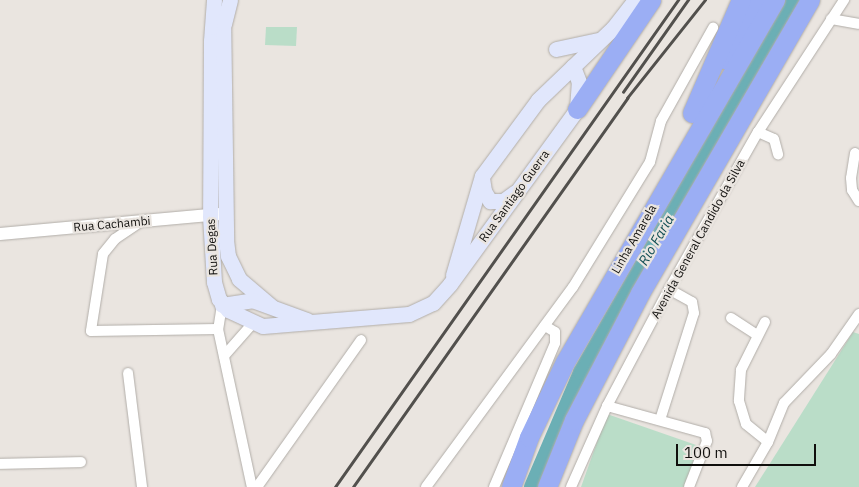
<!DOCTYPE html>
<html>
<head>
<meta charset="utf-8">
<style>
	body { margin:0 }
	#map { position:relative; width:859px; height:487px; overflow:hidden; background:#eae5e0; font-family:"IBM Plex Sans",sans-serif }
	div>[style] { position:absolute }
	.green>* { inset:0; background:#baddc8 }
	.river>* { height:16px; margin:-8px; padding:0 8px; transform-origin:8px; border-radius:8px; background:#6bafb5 }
	.roads { filter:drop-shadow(0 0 1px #b1ada8) drop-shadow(0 0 1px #b1ada8) }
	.minor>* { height:10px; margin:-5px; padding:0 5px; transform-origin:5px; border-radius:5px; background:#fff }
	.tertiary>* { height:12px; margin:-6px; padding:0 6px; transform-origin:6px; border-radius:6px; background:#fff }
	.secondary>* { height:15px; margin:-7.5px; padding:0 7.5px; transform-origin:7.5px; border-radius:7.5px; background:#e1e7fc }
	.motorway>* { height:19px; margin:-9.5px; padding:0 9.5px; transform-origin:9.5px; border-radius:9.5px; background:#9baef4 }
	.rail>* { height:2.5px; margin:-1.25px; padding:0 1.25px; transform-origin:1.25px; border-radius:1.25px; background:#52504d }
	span { translate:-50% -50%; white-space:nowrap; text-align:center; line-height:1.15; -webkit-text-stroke:4.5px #eae5e0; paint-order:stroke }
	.street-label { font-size:12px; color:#100f0d }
	.water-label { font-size:14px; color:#104e53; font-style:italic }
	.scale { position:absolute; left:676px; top:444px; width:140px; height:22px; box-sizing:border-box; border:2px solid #100f0d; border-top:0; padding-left:6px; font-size:15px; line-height:18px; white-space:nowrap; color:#100f0d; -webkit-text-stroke:4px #eae5e0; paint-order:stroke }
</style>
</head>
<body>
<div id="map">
	<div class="green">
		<i style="clip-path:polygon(266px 27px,297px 27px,296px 46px,265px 45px)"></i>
		<i style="clip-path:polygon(853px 332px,859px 334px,859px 487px,755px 487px)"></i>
		<i style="clip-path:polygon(607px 414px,699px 446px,685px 487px,581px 487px)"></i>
	</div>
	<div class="river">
		<i style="left:532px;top:487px;width:125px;rotate:-66.9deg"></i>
		<i style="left:581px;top:372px;width:429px;rotate:-60.2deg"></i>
	</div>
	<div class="roads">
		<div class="minor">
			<i style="left:831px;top:19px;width:28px;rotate:10deg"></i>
			<i style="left:758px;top:132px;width:17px;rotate:24deg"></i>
			<i style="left:774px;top:139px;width:16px;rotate:75deg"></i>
			<i style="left:855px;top:153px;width:25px;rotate:99deg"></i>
			<i style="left:851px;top:178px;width:12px;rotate:85deg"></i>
			<i style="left:852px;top:190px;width:13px;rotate:58deg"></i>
			<i style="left:140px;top:222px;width:30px;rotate:146deg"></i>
			<i style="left:115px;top:239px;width:19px;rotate:129deg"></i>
			<i style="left:103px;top:254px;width:78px;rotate:98.9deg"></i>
			<i style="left:91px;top:331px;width:127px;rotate:-0.9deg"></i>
			<i style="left:222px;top:305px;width:24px;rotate:99deg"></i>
			<i style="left:218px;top:329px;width:162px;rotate:77.9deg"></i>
			<i style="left:731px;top:318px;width:31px;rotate:33deg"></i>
			<i style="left:765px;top:322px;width:54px;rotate:116.6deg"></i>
			<i style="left:741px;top:370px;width:31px;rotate:94deg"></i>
			<i style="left:739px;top:401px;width:24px;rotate:73deg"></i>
			<i style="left:746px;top:424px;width:28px;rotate:39deg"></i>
			<i style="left:224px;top:356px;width:44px;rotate:-48.7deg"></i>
			<i style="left:128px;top:373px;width:115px;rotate:83deg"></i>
			<i style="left:607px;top:406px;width:102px;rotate:15.4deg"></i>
			<i style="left:705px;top:433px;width:8px;rotate:76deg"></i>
			<i style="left:707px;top:441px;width:49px;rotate:111.4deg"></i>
			<i style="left:660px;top:420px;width:112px;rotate:-72.4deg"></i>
			<i style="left:694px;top:313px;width:11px;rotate:-100deg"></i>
			<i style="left:692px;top:302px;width:26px;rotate:-151deg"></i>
			<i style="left:0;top:464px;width:81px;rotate:-1.4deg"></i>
			<i style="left:257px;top:487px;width:180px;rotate:-54.7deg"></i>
			<i style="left:426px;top:487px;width:248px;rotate:-53.7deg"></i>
			<i style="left:573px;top:287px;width:147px;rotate:-58.4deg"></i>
			<i style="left:650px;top:162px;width:42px;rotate:-75deg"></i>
			<i style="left:661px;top:121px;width:107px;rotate:-60.8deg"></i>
			<i style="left:494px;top:487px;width:156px;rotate:-67deg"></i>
			<i style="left:555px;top:343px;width:11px;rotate:-90deg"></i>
			<i style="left:555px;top:332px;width:12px;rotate:-149deg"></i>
			<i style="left:571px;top:487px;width:89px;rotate:-66deg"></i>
			<i style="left:607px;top:406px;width:132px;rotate:-62.1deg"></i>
			<i style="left:669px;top:289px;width:180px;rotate:-60.5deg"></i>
			<i style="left:758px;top:132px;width:158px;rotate:-56.9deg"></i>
			<i style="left:742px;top:487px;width:52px;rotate:-60deg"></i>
			<i style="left:768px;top:442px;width:42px;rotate:-67.7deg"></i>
			<i style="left:784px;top:403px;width:68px;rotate:-46.2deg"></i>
			<i style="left:831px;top:354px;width:49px;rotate:-55deg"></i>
		</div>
		<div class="tertiary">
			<i style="left:0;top:234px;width:221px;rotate:-5.2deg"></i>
		</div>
		<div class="secondary">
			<i style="left:214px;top:0;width:41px;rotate:94.2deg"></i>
			<i style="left:211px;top:41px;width:175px;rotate:90.3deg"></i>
			<i style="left:210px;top:216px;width:66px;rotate:86.5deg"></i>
			<i style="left:214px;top:282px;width:18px;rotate:74deg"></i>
			<i style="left:219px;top:299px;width:14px;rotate:51deg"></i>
			<i style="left:228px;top:310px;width:38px;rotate:25deg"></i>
			<i style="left:263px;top:326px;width:146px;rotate:-4.7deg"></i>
			<i style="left:409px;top:314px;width:26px;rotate:-25deg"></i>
			<i style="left:433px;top:303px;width:25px;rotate:-48deg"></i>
			<i style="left:450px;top:284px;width:216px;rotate:-54deg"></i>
			<i style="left:577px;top:109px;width:27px;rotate:-86deg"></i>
			<i style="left:579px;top:82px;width:17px;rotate:-111deg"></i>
			<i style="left:223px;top:13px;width:227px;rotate:89.2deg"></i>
			<i style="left:226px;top:240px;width:16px;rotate:83deg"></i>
			<i style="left:228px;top:256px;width:25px;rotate:64deg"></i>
			<i style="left:239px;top:279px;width:42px;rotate:40.2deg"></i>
			<i style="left:224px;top:24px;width:25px;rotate:-76deg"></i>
			<i style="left:556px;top:49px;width:43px;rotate:-12.1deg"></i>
			<i style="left:482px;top:178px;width:13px;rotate:81deg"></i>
			<i style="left:484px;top:191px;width:12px;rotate:59deg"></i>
			<i style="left:490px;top:201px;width:13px"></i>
			<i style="left:503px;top:201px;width:14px;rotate:-36deg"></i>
			<i style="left:453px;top:275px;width:103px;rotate:-73.7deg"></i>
			<i style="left:482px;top:176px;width:94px;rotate:-53.6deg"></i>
			<i style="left:538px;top:100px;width:104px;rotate:-43.8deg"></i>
			<i style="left:613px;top:28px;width:36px;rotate:-52deg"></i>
			<i style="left:222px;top:305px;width:30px;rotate:-9deg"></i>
			<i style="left:252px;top:300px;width:59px;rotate:20deg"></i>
		</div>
		<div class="motorway">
			<i style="left:724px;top:59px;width:68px;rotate:-60deg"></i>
			<i style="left:577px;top:109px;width:132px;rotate:-55.8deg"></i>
			<i style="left:692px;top:113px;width:123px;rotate:-66.6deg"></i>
			<i style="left:511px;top:487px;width:53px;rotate:-70.2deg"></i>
			<i style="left:529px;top:437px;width:83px;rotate:-64.4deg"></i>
			<i style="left:565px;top:362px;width:419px;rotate:-59.9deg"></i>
			<i style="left:547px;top:487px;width:72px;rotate:-68.1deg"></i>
			<i style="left:574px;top:420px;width:143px;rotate:-62.5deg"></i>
			<i style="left:640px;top:293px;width:339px;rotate:-59.9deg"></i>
		</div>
	</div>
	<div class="rail">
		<i style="left:623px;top:92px;width:113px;rotate:-54.8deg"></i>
		<i style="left:335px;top:487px;width:596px;rotate:-54.84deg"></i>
		<i style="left:353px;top:487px;width:476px;rotate:-54.8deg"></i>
		<i style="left:627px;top:98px;width:125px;rotate:-51.5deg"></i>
	</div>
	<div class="street-label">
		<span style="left:514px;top:196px;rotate:-54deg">Rua Santiago Guerra</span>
		<span style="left:112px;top:224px;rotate:-5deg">Rua Cachambi</span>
		<span style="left:634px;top:239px;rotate:-60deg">Linha Amarela</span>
		<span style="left:698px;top:239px;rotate:-61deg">Avenida General Candido da Silva</span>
		<span style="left:212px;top:247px;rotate:-93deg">Rua Degas</span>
	</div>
	<div class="water-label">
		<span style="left:656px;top:240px;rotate:-60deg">Rio Faria</span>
	</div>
	<div class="scale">100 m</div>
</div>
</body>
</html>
